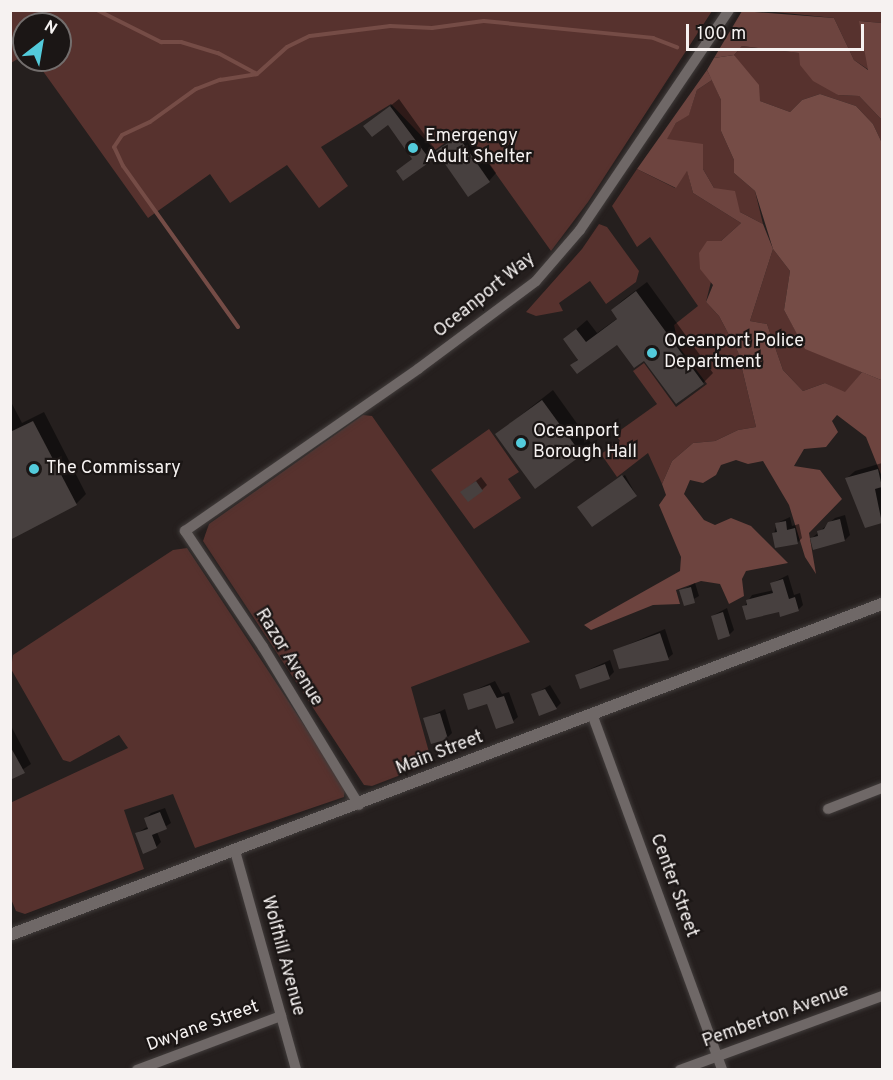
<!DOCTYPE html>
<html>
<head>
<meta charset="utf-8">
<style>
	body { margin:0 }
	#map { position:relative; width:893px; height:1080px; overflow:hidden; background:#251f1e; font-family:Overpass,sans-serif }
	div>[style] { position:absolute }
	.green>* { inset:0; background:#57322e }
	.forest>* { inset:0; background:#6d443f }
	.water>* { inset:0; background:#754c46 }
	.shadow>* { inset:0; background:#0007 }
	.stream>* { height:4px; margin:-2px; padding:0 2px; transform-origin:2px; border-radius:2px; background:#754c46 }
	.building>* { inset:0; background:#47403f }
	.roads { filter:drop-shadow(0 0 2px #413c3b) drop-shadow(0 0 2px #413c3b) }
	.minor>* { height:10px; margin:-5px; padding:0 5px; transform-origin:5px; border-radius:5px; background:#6f6867 }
	.tertiary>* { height:12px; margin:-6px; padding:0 6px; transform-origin:6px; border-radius:6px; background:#6f6867 }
	.dots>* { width:16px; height:16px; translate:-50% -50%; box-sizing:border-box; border:3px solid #1b1615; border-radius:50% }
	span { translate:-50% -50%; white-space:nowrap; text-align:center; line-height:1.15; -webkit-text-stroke:4.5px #1b1615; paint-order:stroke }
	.poi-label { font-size:18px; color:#f6f2f1 }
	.left { translate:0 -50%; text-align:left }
	.street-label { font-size:18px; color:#f6f2f1 }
	.frame { position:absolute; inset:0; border:12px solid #f6f2f1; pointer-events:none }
	.north { position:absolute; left:12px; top:12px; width:60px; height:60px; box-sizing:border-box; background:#1b1615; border:2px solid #736e6d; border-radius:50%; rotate:31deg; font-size:16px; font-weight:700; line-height:24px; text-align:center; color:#f6f2f1 }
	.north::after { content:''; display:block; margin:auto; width:21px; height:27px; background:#53cbdb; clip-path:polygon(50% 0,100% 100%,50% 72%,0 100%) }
	.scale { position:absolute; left:686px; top:24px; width:178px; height:27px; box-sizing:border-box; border:3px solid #f6f2f1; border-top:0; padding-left:8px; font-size:18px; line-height:21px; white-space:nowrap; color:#f6f2f1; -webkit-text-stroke:4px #1b1615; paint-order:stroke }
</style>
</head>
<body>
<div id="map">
	<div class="green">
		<i style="clip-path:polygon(11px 10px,712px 10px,712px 11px,588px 202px,551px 251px,464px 129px,435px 150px,391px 104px,321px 147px,348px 186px,319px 208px,287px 165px,230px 203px,210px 174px,148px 218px,35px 60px,60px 60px,60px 24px,24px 24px,24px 55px,11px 63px)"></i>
		<i style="clip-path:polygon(765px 11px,882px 11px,882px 23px,860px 21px,869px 70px,854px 60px,834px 18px)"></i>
		<i style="clip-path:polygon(742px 46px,800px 53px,838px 95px,859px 96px,882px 120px,882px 143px,873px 124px,856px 106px,820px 94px,802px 100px,790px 112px,760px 101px,734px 55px)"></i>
		<i style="clip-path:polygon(712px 80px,721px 100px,721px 131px,734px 160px,734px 173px,755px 191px,763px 224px,740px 212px,714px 188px,703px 169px,666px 139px,676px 123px,689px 114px,697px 90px)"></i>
		<i style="clip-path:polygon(637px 169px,675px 188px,687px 170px,693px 193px,741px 223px,721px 241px,706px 302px,719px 316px,738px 352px,756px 427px,738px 430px,715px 441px,693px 443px,672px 461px,662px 484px,648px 453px,617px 477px,601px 454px,620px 441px,615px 434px,657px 404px,633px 371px,644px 363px,676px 407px,707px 384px,679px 347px,674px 325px,698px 306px,650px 237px,637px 247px,612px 206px)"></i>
		<i style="clip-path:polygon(599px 224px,607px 227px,639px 271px,636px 282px,606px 304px,590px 281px,559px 303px,563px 311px,536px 316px,526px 312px,582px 249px)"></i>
		<i style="clip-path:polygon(773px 249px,790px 271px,784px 310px,805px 348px,862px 372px,845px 393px,825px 383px,803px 391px,783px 370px,767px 324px,750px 321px)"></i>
		<i style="clip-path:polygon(363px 415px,372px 416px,530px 642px,411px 687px,432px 763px,372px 786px,364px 785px,203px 541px,209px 524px)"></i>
		<i style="clip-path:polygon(489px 429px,519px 472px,508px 479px,521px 498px,474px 529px,431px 470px)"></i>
		<i style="clip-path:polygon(187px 548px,345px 787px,344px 797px,195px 848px,173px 794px,124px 810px,144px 869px,25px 914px,16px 911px,11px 899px,10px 803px,128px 748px,119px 735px,70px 762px,63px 760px,11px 669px,13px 655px,173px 550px)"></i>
	</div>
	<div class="forest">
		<i style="clip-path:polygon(742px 11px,834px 18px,854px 60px,868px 70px,859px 21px,882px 23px,882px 120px,859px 96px,838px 95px,813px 81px,800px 65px,799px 53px,742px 46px,734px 55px,714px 58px)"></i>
		<i style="clip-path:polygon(707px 70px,712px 80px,697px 90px,689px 115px,676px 123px,667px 139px,703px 144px,703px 169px,714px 188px,735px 191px,740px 212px,763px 224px,773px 249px,750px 321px,767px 324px,783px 370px,803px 391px,825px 383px,845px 392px,862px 372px,881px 380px,882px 477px,866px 437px,837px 415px,832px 421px,838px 432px,826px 447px,804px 449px,794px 466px,820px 470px,842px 499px,809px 533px,816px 574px,805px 557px,789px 505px,763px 461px,748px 464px,736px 460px,721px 465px,716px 475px,703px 483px,690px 480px,684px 494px,704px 520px,715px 525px,731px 518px,751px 526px,788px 563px,746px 571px,742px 579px,744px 596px,729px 604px,720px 584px,701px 581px,676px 590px,680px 604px,653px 605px,591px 630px,584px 625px,680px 571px,681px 557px,659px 505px,666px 495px,662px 484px,672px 461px,693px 443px,715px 441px,738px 430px,756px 427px,738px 352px,719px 316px,706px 302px,713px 285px,700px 269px,699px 253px,707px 241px,721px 241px,741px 223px,693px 193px,687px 171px,676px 188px,637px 169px)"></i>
	</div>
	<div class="water">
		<i style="clip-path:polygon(734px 55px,759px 85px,760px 101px,790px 112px,802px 100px,820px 94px,856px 106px,873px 124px,882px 143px,882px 384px,881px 380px,805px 349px,784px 310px,790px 271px,773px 249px,755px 191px,734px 173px,734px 160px,721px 131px,721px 100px,707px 70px,714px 58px)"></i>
	</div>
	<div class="shadow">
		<i style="clip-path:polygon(399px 99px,437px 152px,430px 160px,398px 171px,413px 158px,388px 123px,365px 126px)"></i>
		<i style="clip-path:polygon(466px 130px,496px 173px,489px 181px,438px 152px)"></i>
		<i style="clip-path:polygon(647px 282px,713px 373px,703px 383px,618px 343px,572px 365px,579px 358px,565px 339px,587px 320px,597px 333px,618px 318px,612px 310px,623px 300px)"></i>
		<i style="clip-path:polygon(553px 390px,591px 443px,535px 487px,497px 434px)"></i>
		<i style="clip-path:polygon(10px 400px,22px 423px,44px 412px,86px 494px,76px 504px,10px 538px)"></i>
		<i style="clip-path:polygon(882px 463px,882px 521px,866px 526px,847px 478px,855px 471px)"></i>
		<i style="clip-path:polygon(625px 475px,636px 495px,581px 505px)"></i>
		<i style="clip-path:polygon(481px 477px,487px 485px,482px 490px,462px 492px)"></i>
		<i style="clip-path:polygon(845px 515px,850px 535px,845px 540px,812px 538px,835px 518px)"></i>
		<i style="clip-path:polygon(790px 517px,792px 526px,799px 524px,802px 538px,797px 543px,774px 534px,777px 523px)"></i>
		<i style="clip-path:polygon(788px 575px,794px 595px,800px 593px,803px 605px,798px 610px,744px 607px,752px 595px,774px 590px,772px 583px)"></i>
		<i style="clip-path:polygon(695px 583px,699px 596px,685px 604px,681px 591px)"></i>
		<i style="clip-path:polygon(727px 608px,734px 630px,729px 635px,712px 616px)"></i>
		<i style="clip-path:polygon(665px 629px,673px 654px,668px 658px,615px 650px)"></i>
		<i style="clip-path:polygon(610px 660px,614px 672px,609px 677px,577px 675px)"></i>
		<i style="clip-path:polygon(495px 681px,502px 694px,509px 692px,518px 717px,513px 721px,488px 702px,464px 695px)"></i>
		<i style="clip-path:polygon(550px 685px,561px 703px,556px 708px,533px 695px)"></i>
		<i style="clip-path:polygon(445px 709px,452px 733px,447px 738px,425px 719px)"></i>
		<i style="clip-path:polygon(10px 724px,31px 764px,10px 778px)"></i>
		<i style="clip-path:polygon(165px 808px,171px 823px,157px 832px,161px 842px,156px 847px,137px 833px,149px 826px,146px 818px,151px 813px)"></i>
	</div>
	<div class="stream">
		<i style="left:97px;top:10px;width:72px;rotate:26.6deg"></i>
		<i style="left:161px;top:42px;width:20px"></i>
		<i style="left:181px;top:42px;width:39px;rotate:17deg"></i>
		<i style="left:218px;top:53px;width:44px;rotate:28.3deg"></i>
		<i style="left:257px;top:74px;width:40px;rotate:-42deg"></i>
		<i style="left:287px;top:47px;width:25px;rotate:-26deg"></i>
		<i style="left:310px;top:36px;width:81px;rotate:-7.1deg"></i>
		<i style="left:390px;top:26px;width:42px;rotate:2.7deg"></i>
		<i style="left:432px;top:28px;width:52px;rotate:-7.7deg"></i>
		<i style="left:484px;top:21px;width:170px;rotate:5.7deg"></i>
		<i style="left:653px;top:38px;width:26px;rotate:21deg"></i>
		<i style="left:238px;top:327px;width:198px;rotate:-125.5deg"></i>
		<i style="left:123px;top:166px;width:21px;rotate:-115deg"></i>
		<i style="left:114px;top:147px;width:14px;rotate:-56deg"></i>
		<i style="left:122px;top:135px;width:31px;rotate:-25deg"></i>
		<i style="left:150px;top:122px;width:57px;rotate:-35.7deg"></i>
		<i style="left:196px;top:89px;width:26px;rotate:-21deg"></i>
		<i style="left:220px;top:80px;width:37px;rotate:-9deg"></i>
	</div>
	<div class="building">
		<i style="clip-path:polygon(390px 106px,431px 161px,403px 181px,396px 171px,412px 159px,388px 125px,372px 137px,363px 126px)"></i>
		<i style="clip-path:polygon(458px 136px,490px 182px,468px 197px,436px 151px)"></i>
		<i style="clip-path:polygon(636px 291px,704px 384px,676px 404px,644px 361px,634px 368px,617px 345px,577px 374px,570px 365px,578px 360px,563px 339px,576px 329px,586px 342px,617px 319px,611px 310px)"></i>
		<i style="clip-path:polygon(542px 400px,582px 455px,535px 489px,495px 434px)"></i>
		<i style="clip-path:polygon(33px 421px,77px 505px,10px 540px,10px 432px)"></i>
		<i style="clip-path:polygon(878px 469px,882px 487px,875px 489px,882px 523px,865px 528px,845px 478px)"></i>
		<i style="clip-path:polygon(622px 475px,637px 496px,592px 527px,577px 507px)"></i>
		<i style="clip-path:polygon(476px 481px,483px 491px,468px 502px,460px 492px)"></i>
		<i style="clip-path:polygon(840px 519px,845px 541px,813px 550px,810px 538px,818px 536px,817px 531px,824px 529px,828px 522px)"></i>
		<i style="clip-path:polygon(786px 521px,787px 530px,795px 528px,798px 544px,775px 548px,772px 533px,777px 532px,775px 523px)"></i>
		<i style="clip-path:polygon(783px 579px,789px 599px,795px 597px,799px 611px,780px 617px,779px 612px,746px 620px,742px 606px,747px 605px,746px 600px,773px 593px,770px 583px)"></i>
		<i style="clip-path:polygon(691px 587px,695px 603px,684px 606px,679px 590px)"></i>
		<i style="clip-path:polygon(723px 612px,730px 636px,718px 640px,711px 616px)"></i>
		<i style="clip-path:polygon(660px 633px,669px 660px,619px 669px,613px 650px)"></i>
		<i style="clip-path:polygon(605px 664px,610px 679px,580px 689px,575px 675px)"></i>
		<i style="clip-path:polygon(490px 685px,497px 698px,504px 696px,514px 723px,496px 729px,487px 704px,468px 710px,463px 694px)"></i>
		<i style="clip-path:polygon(545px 689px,557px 709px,539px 716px,531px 694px)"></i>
		<i style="clip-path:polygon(440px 713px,448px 739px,431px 744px,423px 718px)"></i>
		<i style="clip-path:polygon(10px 746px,25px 773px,10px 780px)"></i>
		<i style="clip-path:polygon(160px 812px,167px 829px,152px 835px,157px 848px,143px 854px,135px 833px,148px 829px,144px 818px)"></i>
	</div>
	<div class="roads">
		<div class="minor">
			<i style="left:592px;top:714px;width:379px;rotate:69.9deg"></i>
			<i style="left:359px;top:805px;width:185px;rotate:-121.3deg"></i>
			<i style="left:263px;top:647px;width:140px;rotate:-123.9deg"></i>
			<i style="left:185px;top:531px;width:284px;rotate:-34.8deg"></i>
			<i style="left:418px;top:369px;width:147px;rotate:-36.7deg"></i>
			<i style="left:536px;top:281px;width:67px;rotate:-49.2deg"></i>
			<i style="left:580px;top:230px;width:266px;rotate:-55.9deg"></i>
			<i style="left:828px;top:809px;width:58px;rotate:-21.3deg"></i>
			<i style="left:235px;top:851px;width:227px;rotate:74.4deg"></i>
			<i style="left:137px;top:1070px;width:154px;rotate:-20.6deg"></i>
			<i style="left:680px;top:1070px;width:215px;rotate:-20.1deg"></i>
		</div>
		<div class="tertiary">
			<i style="left:10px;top:935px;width:933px;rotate:-20.79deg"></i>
		</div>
	</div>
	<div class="dots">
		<i style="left:413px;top:148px;background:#53cbdb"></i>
		<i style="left:652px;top:353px;background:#53cbdb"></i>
		<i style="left:521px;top:443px;background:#53cbdb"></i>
		<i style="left:34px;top:469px;background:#53cbdb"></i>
	</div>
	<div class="poi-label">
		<span class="left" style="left:425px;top:148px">Emergengy<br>Adult Shelter</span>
		<span class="left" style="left:664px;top:353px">Oceanport Police<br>Department</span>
		<span class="left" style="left:533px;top:443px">Oceanport<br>Borough Hall</span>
		<span class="left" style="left:46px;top:469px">The Commissary</span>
	</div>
	<div class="street-label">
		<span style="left:485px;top:296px;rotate:-39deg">Oceanport Way</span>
		<span style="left:288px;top:658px;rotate:58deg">Razor Avenue</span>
		<span style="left:440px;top:754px;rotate:-21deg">Main Street</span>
		<span style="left:673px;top:886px;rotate:70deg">Center Street</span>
		<span style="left:282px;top:956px;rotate:75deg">Wolfhill Avenue</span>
		<span style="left:776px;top:1017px;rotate:-20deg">Pemberton Avenue</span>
		<span style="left:203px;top:1027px;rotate:-20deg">Dwyane Street</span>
	</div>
	<div class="frame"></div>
	<div class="north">N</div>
	<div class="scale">100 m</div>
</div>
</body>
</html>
